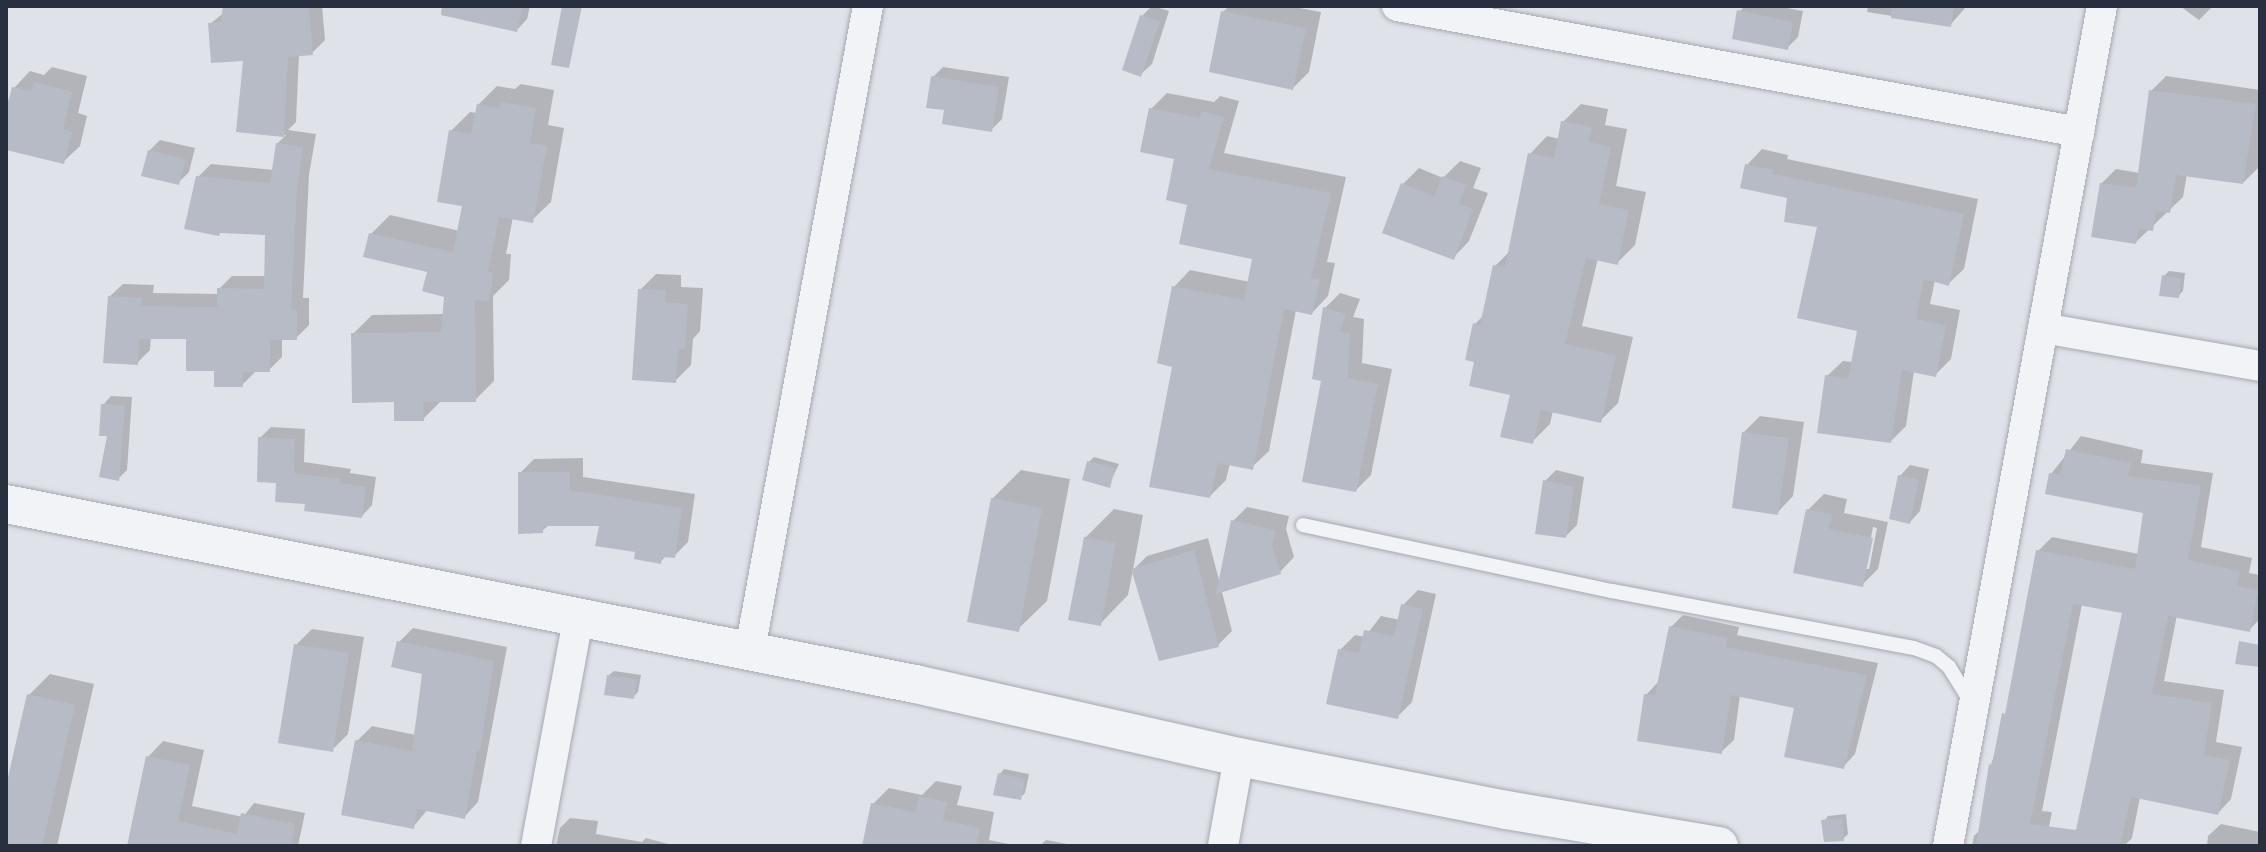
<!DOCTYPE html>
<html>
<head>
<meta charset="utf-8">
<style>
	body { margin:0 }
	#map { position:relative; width:2266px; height:852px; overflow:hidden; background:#dfe2e8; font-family:Helvetica,sans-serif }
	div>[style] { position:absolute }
	.shadow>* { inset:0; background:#0003 }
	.building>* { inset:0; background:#b6bbc5 }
	.roads { filter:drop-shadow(0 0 2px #a4a9b2) drop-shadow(0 0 2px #a4a9b2) }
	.service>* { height:14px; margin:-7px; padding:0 7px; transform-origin:7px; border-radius:7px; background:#f1f3f6 }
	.minor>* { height:30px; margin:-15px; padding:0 15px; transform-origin:15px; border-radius:15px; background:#f1f3f6 }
	.tertiary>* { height:38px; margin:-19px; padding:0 19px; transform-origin:19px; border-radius:19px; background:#f1f3f6 }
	span { translate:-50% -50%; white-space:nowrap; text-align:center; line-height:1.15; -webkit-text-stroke:8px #eef1f6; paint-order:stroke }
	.frame { position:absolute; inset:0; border:8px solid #282f3f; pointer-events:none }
</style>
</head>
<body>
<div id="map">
	<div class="shadow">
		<i style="clip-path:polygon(232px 6px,322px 6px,325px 40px,312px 53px,299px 54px,296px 122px,288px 130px,316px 134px,309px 175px,303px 298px,309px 298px,309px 325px,296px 338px,282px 338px,282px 357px,269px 370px,255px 372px,242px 385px,216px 369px,188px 337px,151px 337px,150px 350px,137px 363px,109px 297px,123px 284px,154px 285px,153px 293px,219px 294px,219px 289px,232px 276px,266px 276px,267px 234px,198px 177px,211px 164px,274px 170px,278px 143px,286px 135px,238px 131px,245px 59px,210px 24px)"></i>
		<i style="clip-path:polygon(483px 6px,530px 6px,527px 19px,517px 30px)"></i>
		<i style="clip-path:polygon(1152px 6px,1169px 11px,1152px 64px,1141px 74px,1142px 16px)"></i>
		<i style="clip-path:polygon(1229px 6px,1289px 6px,1321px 12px,1309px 72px,1293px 88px,1223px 12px)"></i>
		<i style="clip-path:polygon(1745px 6px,1776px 6px,1803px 11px,1798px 37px,1787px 48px,1739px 12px)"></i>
		<i style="clip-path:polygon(1868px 6px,1967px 6px,1950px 25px,1867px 12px)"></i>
		<i style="clip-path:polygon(2180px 6px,2213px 6px,2199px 20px)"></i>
		<i style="clip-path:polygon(52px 67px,87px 76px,78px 113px,87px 116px,80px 146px,63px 162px,6px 148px,6px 105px,14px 88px,30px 71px,44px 75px)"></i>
		<i style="clip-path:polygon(943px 67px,1009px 77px,1002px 119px,992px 129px,946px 109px,933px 77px)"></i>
		<i style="clip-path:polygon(2166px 76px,2260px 90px,2258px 168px,2244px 182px,2187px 174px,2183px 197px,2136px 242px,2101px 184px,2116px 169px,2140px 173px,2151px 91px)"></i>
		<i style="clip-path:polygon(521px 84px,554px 90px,548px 125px,564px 128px,551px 202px,532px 220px,513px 217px,506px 254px,511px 254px,509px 280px,493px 296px,494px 381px,475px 400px,442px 400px,423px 419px,396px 400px,353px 334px,372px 315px,445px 314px,446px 295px,430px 270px,371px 234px,390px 215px,460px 231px,465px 205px,451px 131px,470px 112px,477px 113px,478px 105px,497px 86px,515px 89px)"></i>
		<i style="clip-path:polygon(1167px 93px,1214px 102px,1220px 96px,1239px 101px,1224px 153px,1346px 177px,1327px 262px,1335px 263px,1328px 296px,1312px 313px,1296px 310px,1269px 451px,1252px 467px,1230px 463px,1226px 480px,1210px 496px,1175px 365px,1174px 287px,1190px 270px,1250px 282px,1255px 257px,1189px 203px,1176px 157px,1151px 109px)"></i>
		<i style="clip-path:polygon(1581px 104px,1608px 109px,1605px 125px,1627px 129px,1616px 186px,1646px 192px,1635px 245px,1618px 262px,1598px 258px,1582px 326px,1633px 337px,1618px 403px,1600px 421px,1553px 411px,1550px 424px,1532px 442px,1512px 394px,1477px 361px,1475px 324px,1484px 315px,1495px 266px,1511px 250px,1530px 154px,1547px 136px,1560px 139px,1563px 122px)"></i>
		<i style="clip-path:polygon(160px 140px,195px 148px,189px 172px,179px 182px,149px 151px)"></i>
		<i style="clip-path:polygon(1762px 149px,1788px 155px,1787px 159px,1978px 199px,1964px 269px,1948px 284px,1935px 280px,1930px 304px,1960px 310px,1951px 359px,1936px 374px,1914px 371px,1906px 426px,1891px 441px,1827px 376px,1843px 361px,1853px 362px,1859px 330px,1819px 226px,1789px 197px,1747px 165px)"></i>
		<i style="clip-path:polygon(1460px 161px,1481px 168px,1473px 188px,1488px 193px,1469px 241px,1453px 258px,1403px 184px,1419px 168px,1443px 178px)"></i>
		<i style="clip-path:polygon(2169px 271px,2185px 273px,2183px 291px,2178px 296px,2164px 276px)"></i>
		<i style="clip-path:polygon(656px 274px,681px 275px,681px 287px,703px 288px,700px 331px,693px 339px,691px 365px,675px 381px,640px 290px)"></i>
		<i style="clip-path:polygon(1340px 293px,1360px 299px,1353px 317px,1364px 319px,1362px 363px,1392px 369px,1371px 475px,1356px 490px,1323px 380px,1325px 308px)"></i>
		<i style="clip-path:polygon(111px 396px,132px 397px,127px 470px,118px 479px,103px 405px)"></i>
		<i style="clip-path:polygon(1760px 416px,1804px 422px,1793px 496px,1777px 513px,1744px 432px)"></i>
		<i style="clip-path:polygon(271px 427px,305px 429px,304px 462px,351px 469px,350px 473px,376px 477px,372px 505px,362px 516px,307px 502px,278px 481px,260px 438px)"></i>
		<i style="clip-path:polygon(2081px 436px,2143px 450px,2141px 463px,2213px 473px,2201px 547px,2252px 558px,2249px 573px,2260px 575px,2260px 619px,2249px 630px,2177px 615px,2164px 681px,2224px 690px,2216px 742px,2242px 747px,2231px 799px,2218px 813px,2140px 797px,2132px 838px,2124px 846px,2075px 846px,2124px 612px,2082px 604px,2042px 811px,2052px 812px,2045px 846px,1972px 846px,1974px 836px,1981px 829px,1991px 765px,2008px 711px,2038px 551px,2052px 537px,2139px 554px,2145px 512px,2051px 474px)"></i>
		<i style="clip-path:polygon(1094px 457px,1119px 464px,1109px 485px,1089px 462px)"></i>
		<i style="clip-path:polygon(583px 458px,583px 477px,695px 494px,688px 542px,674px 556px,667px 555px,660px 562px,637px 551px,601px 524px,550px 524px,542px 531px,520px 473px,534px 459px)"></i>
		<i style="clip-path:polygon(1910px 465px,1929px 469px,1920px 511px,1910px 522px,1900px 476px)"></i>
		<i style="clip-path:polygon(1021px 470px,1070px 479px,1047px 601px,1018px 629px,992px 499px)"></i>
		<i style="clip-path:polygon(1556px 470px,1584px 477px,1577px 525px,1566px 536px,1545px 481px)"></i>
		<i style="clip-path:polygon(evenodd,1824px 494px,1847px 499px,1844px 513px,1888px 522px,1878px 569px,1862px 585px,1808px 510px,1824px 494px,1873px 527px,1877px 528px,1869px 569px,1865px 569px,1873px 527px)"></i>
		<i style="clip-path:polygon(1247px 507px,1289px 516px,1286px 529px,1294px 557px,1280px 572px,1222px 592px,1232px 631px,1218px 645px,1133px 570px,1128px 595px,1100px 624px,1085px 538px,1114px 509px,1143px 515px,1133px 570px,1147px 556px,1208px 538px,1220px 584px,1233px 521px)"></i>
		<i style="clip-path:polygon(1418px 590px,1436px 594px,1412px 702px,1397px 717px,1340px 650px,1355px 635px,1365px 637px,1381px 616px,1400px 620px,1403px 605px)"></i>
		<i style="clip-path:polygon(1683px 615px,1739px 627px,1737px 635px,1878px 663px,1855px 754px,1843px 767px,1796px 707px,1740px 695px,1734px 740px,1721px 752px,1646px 695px,1658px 682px,1671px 627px)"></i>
		<i style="clip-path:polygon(413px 628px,507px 647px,478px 802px,464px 817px,428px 809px,413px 827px,357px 741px,372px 726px,416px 735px,425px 672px,399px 642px)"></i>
		<i style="clip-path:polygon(312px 629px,364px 637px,348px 734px,332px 750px,296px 645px)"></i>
		<i style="clip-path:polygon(614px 671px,641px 675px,638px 692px,633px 697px,609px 675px)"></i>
		<i style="clip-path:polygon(50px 674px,94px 684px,57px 846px,6px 846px,6px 795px,29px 695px)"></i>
		<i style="clip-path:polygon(163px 741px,204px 750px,192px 806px,243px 817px,254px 803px,305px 813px,298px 846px,129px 846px,148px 757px)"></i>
		<i style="clip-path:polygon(1004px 769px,1029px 774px,1025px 793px,1020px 798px,1000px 774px)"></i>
		<i style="clip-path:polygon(936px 781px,962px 786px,957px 805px,994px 812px,989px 840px,1018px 846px,864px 846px,873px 804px,889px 788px,922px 795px)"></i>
		<i style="clip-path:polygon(1846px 814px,1848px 834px,1843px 839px,1824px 821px,1828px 816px)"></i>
		<i style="clip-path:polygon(570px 818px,598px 821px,596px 834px,642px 842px,646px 838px,676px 846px,556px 846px,560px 828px)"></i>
		<i style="clip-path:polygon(2221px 824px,2260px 832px,2260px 846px,2207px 846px,2208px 836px)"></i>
		<i style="clip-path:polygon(1046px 840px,1078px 846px,1040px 846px)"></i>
	</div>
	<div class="building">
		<i style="clip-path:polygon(223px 6px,309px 6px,313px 55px,288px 57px,284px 137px,236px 132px,243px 61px,211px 63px,208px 23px,221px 22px)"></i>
		<i style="clip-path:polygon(442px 6px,523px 6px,517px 32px,441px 15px)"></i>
		<i style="clip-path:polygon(562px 6px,582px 6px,569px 68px,551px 65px)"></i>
		<i style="clip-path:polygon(1891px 6px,1954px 6px,1951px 27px,1891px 18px)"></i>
		<i style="clip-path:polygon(1737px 10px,1793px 22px,1788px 50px,1732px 39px)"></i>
		<i style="clip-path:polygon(1221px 11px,1306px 28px,1293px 90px,1209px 72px)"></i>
		<i style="clip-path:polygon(1140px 15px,1160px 21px,1141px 77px,1122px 70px)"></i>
		<i style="clip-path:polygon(931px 76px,999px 87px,992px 132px,942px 124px,944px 110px,926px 108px)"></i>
		<i style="clip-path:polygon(34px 82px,72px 92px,63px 129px,72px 132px,64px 164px,6px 150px,6px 112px,12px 87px,31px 91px)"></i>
		<i style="clip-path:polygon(2149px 90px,2256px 104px,2243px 184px,2176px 175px,2170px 213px,2156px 211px,2153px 231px,2139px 229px,2136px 244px,2091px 237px,2100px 183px,2136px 188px)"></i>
		<i style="clip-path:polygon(500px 102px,536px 108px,530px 143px,547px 146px,533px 223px,499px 217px,488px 272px,493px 273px,490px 301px,475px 300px,476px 402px,423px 402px,424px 421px,394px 421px,394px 402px,352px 403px,351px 333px,441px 332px,444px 297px,422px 291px,427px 272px,363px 257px,369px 233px,453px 252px,462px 206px,437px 202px,449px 130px,471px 134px,477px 104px,499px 108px)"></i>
		<i style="clip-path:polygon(1149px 108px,1200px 118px,1202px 111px,1224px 117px,1209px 169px,1331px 193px,1311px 278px,1320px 279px,1312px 315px,1284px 309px,1253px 470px,1218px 463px,1210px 498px,1149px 487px,1172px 367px,1157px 363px,1172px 286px,1244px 300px,1252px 259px,1179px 244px,1187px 205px,1166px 200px,1174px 159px,1140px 152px)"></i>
		<i style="clip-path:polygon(1561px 121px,1592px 127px,1589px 142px,1611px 147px,1599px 204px,1629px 210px,1618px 265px,1586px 258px,1565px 344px,1616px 355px,1601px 423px,1541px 410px,1533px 444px,1500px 437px,1510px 395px,1469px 386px,1474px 362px,1465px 360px,1473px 323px,1480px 325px,1493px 265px,1505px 267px,1528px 153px,1554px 158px)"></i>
		<i style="clip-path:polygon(276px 143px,303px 147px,297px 190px,291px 310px,297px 310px,297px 340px,270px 340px,270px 372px,243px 372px,243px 387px,214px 387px,214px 371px,186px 371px,186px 339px,139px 339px,138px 365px,103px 363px,108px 296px,142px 298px,141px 306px,217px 307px,217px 288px,264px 289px,265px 235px,220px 233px,219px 236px,184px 229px,196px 176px,270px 183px)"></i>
		<i style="clip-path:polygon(148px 150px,186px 159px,179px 185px,141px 176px)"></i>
		<i style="clip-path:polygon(1745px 164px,1773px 170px,1773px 174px,1964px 214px,1949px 286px,1924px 279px,1916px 319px,1946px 325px,1936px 377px,1902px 370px,1891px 443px,1817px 433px,1825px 375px,1848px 379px,1857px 331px,1797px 318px,1817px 227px,1784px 222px,1787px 198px,1740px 188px)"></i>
		<i style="clip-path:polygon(1442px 176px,1466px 185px,1459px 204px,1473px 209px,1454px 260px,1382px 233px,1401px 183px,1434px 196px)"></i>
		<i style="clip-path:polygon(2162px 275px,2181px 278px,2179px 298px,2159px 296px)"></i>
		<i style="clip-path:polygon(638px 289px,666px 290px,665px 302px,688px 304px,685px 349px,678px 349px,676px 383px,632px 380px)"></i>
		<i style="clip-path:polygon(1323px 307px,1346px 314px,1340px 332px,1350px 333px,1348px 378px,1378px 384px,1356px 492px,1302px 482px,1321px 381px,1312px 379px)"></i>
		<i style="clip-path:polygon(101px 404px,125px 405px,119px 481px,99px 477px,107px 436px,99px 436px)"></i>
		<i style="clip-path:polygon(1742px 432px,1789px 438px,1778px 515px,1732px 508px)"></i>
		<i style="clip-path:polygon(258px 437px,295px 439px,294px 473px,341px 479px,340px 483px,366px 487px,362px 518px,304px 511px,305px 504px,275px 502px,276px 483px,257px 482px)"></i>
		<i style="clip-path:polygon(evenodd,2066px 449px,2131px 463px,2128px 476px,2201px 486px,2188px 560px,2240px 571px,2237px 586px,2258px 590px,2250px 632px,2168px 616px,2152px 694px,2212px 703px,2204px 755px,2230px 760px,2218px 815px,2131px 797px,2120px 846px,1976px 846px,1989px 764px,1992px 765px,2002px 713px,2005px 714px,2036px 550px,2135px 569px,2143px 513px,2045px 494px,2049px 473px,2060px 475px,2066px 449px,2073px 604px,2122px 613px,2076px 830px,2030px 824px,2073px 604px)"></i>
		<i style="clip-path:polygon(1087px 461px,1115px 468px,1110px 488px,1082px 480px)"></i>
		<i style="clip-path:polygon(518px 472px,570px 472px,570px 490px,682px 508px,675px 558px,662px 557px,661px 564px,634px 559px,635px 552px,595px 546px,599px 526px,543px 526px,543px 533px,518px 534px)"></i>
		<i style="clip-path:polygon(1898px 475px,1919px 480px,1910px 524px,1889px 519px)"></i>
		<i style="clip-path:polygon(1543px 480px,1574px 487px,1566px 538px,1535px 534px)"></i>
		<i style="clip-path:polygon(991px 498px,1042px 508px,1019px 632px,967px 622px)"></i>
		<i style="clip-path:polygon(1806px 509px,1832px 514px,1829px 529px,1873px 538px,1863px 587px,1793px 573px)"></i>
		<i style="clip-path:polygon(1231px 520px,1275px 530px,1272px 545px,1281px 574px,1216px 594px)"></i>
		<i style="clip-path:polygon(1084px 537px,1116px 543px,1101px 626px,1068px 620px)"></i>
		<i style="clip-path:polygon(1194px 550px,1219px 647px,1159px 661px,1131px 569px)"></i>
		<i style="clip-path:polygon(1401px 604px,1423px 609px,1398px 719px,1326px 704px,1338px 649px,1359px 653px,1364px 630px,1394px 636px)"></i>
		<i style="clip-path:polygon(1669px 626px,1728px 638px,1726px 647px,1867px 675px,1844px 769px,1784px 757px,1794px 708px,1731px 695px,1722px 754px,1637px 741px,1644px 694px,1655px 695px)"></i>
		<i style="clip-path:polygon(397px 641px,494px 661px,480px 751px,477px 751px,465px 819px,417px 809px,414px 829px,341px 815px,355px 740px,412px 751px,422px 674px,391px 667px)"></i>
		<i style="clip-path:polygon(2239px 641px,2260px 645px,2260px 667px,2235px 664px)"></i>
		<i style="clip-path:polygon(294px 644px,349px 653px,333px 752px,278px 743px)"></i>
		<i style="clip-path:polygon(607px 675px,637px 679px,634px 699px,604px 695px)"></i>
		<i style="clip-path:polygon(27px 694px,75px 705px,42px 846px,6px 846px,6px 786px)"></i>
		<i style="clip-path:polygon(146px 756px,190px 765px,178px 821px,237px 834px,241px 813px,295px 824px,291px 846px,127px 846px)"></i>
		<i style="clip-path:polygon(998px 773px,1025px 779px,1021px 800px,993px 795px)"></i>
		<i style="clip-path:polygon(919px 796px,947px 802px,943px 820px,980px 828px,976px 846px,862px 846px,871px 803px,915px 812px)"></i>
		<i style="clip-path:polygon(1842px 818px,1844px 841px,1824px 842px,1821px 820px)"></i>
	</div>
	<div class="roads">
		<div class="service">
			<i style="left:1303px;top:525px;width:316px;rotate:12.1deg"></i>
			<i style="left:1612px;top:591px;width:307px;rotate:10.7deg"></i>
			<i style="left:1914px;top:648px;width:23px;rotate:20deg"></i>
			<i style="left:1936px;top:656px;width:17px;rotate:40deg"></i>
			<i style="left:1949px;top:667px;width:40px;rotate:58deg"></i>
		</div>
		<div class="minor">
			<i style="left:1397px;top:6px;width:694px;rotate:10.47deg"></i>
			<i style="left:2043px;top:328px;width:220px;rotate:9.9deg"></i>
			<i style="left:750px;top:650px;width:655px;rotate:-79.62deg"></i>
			<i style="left:536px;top:846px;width:231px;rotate:-79.5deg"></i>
			<i style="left:1223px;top:846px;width:90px;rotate:-79.8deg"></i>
			<i style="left:1948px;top:846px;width:854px;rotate:-79.61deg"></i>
		</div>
		<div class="tertiary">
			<i style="left:6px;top:504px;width:927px;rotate:11.2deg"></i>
			<i style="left:915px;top:684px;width:332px;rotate:12.7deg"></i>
			<i style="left:1239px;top:757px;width:272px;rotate:11.2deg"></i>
			<i style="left:1506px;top:810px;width:216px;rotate:9.6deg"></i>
		</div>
	</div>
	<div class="frame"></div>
</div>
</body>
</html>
